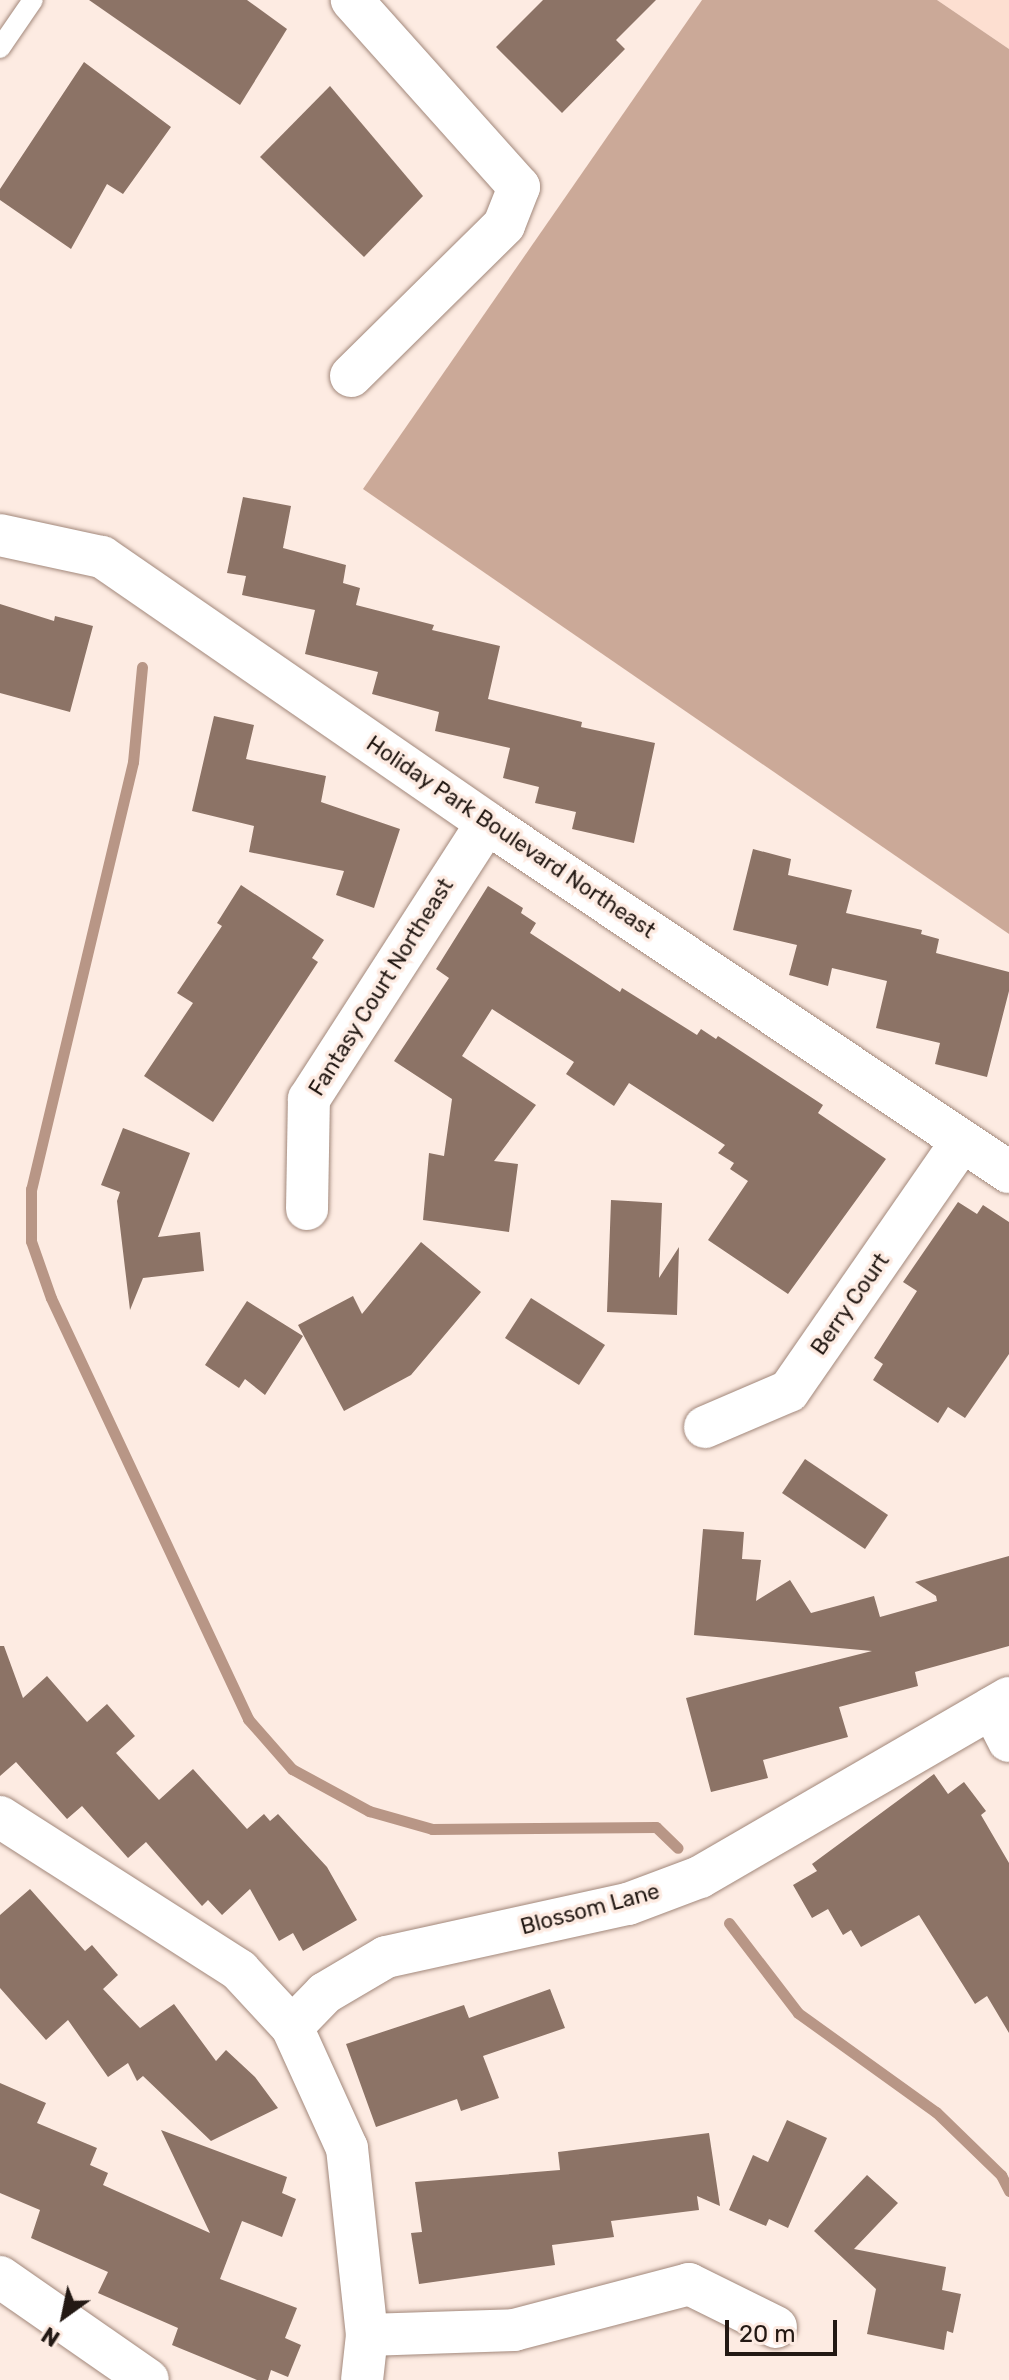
<!DOCTYPE html>
<html>
<head>
<meta charset="utf-8">
<style>
	body { margin:0 }
	#map { position:relative; width:1009px; height:2380px; overflow:hidden; background:#fdebe2; font-family:Rubik,sans-serif }
	div>[style] { position:absolute }
	.built>* { inset:0; background:#fddfd1 }
	.forest>* { inset:0; background:#cba998 }
	.stream>* { height:11px; margin:-5.5px; padding:0 5.5px; transform-origin:5.5px; border-radius:5.5px; background:#b89686 }
	.building>* { inset:0; background:#8c7366 }
	.roads { filter:drop-shadow(0 0 2px #a2887b) drop-shadow(0 0 2px #a2887b) }
	.service>* { height:20px; margin:-10px; padding:0 10px; transform-origin:10px; border-radius:10px; background:#fff }
	.minor>* { height:42px; margin:-21px; padding:0 21px; transform-origin:21px; border-radius:21px; background:#fff }
	span { translate:-50% -50%; white-space:nowrap; text-align:center; line-height:1.15; -webkit-text-stroke:7px #fdebe2; paint-order:stroke }
	.street-label { font-size:22px; color:#231914 }
	.north { position:absolute; left:24px; top:2276px; width:80px; height:80px; -webkit-text-stroke:6px #fdebe2; paint-order:stroke; rotate:213deg; font-size:22px; font-weight:700; line-height:32px; text-align:center; color:#231914 }
	.north::after { content:''; display:block; margin:auto; width:28px; height:36px; background:#231914; clip-path:polygon(50% 0,100% 100%,50% 72%,0 100%) }
	.scale { position:absolute; left:725px; top:2320px; width:112px; height:36px; box-sizing:border-box; border:4px solid #231914; border-top:0; padding-left:10px; font-size:24px; line-height:28px; white-space:nowrap; color:#231914; -webkit-text-stroke:6px #fdebe2; paint-order:stroke }
</style>
</head>
<body>
<div id="map">
	<div class="built">
		<i style="clip-path:polygon(937px 0,1009px 0,1009px 49px)"></i>
	</div>
	<div class="forest">
		<i style="clip-path:polygon(702px 0,937px 0,1009px 49px,1009px 934px,363px 489px)"></i>
	</div>
	<div class="stream">
		<i style="left:142px;top:667px;width:95px;rotate:95.4deg"></i>
		<i style="left:133px;top:762px;width:439px;rotate:103.4deg"></i>
		<i style="left:31px;top:1189px;width:52px;rotate:90deg"></i>
		<i style="left:31px;top:1241px;width:60px;rotate:70.7deg"></i>
		<i style="left:51px;top:1298px;width:465px;rotate:64.9deg"></i>
		<i style="left:248px;top:1719px;width:67px;rotate:48.7deg"></i>
		<i style="left:292px;top:1769px;width:88px;rotate:28.6deg"></i>
		<i style="left:369px;top:1811px;width:66px;rotate:15.9deg"></i>
		<i style="left:432px;top:1829px;width:224px;rotate:-0.5deg"></i>
		<i style="left:656px;top:1827px;width:30px;rotate:44deg"></i>
		<i style="left:729px;top:1923px;width:113px;rotate:52.5deg"></i>
		<i style="left:798px;top:2013px;width:170px;rotate:35.7deg"></i>
		<i style="left:936px;top:2112px;width:91px;rotate:44.1deg"></i>
		<i style="left:1001px;top:2175px;width:18px;rotate:63deg"></i>
	</div>
	<div class="building">
		<i style="clip-path:polygon(89px 0,247px 0,287px 29px,240px 105px)"></i>
		<i style="clip-path:polygon(543px 0,656px 0,616px 40px,625px 49px,562px 113px,496px 47px)"></i>
		<i style="clip-path:polygon(84px 62px,171px 127px,123px 194px,107px 184px,71px 249px,0 200px,0 189px)"></i>
		<i style="clip-path:polygon(330px 86px,423px 196px,364px 257px,260px 157px)"></i>
		<i style="clip-path:polygon(243px 497px,291px 506px,283px 548px,346px 565px,343px 583px,360px 588px,356px 605px,434px 625px,432px 630px,500px 646px,488px 699px,582px 722px,581px 727px,655px 743px,634px 843px,572px 829px,576px 812px,535px 803px,539px 787px,503px 778px,510px 748px,435px 731px,439px 712px,372px 694px,378px 672px,305px 654px,315px 610px,242px 595px,246px 576px,227px 573px)"></i>
		<i style="clip-path:polygon(0 604px,54px 621px,55px 616px,93px 626px,70px 712px,0 693px)"></i>
		<i style="clip-path:polygon(214px 716px,254px 725px,246px 759px,326px 776px,321px 802px,400px 829px,374px 908px,336px 895px,344px 871px,249px 852px,254px 826px,192px 811px)"></i>
		<i style="clip-path:polygon(753px 849px,791px 859px,788px 875px,852px 890px,846px 913px,922px 930px,921px 934px,939px 939px,936px 953px,1009px 972px,1009px 991px,987px 1077px,935px 1064px,940px 1043px,876px 1028px,887px 981px,832px 968px,828px 986px,789px 975px,797px 945px,733px 930px)"></i>
		<i style="clip-path:polygon(241px 885px,324px 940px,312px 958px,318px 962px,213px 1122px,144px 1076px,193px 1003px,177px 993px,222px 926px,217px 923px)"></i>
		<i style="clip-path:polygon(488px 886px,523px 908px,521px 913px,536px 923px,530px 933px,620px 992px,622px 988px,697px 1035px,701px 1029px,716px 1039px,718px 1036px,823px 1105px,818px 1113px,886px 1159px,788px 1294px,708px 1240px,748px 1181px,730px 1169px,734px 1163px,718px 1153px,725px 1145px,629px 1083px,614px 1106px,566px 1074px,574px 1062px,492px 1009px,462px 1056px,536px 1105px,494px 1161px,518px 1164px,509px 1232px,423px 1220px,429px 1153px,444px 1156px,452px 1099px,394px 1061px,449px 978px,436px 969px)"></i>
		<i style="clip-path:polygon(123px 1128px,190px 1153px,158px 1237px,200px 1232px,204px 1271px,143px 1278px,130px 1310px,117px 1201px,120px 1192px,101px 1185px)"></i>
		<i style="clip-path:polygon(611px 1200px,662px 1203px,659px 1278px,679px 1247px,677px 1315px,607px 1312px)"></i>
		<i style="clip-path:polygon(958px 1202px,977px 1214px,983px 1205px,1009px 1222px,1009px 1354px,965px 1418px,948px 1407px,938px 1423px,873px 1380px,883px 1364px,874px 1358px,917px 1291px,903px 1282px)"></i>
		<i style="clip-path:polygon(421px 1242px,481px 1292px,411px 1375px,344px 1411px,298px 1325px,353px 1296px,362px 1314px)"></i>
		<i style="clip-path:polygon(531px 1298px,605px 1345px,579px 1385px,505px 1338px)"></i>
		<i style="clip-path:polygon(247px 1301px,303px 1336px,265px 1395px,245px 1379px,239px 1388px,205px 1365px)"></i>
		<i style="clip-path:polygon(805px 1459px,888px 1515px,865px 1549px,782px 1493px)"></i>
		<i style="clip-path:polygon(703px 1529px,744px 1532px,742px 1559px,761px 1560px,756px 1601px,790px 1580px,811px 1613px,874px 1596px,880px 1617px,937px 1601px,936px 1596px,915px 1582px,1009px 1556px,1009px 1646px,915px 1672px,918px 1686px,839px 1707px,848px 1737px,763px 1760px,768px 1778px,711px 1792px,686px 1698px,872px 1651px,694px 1635px)"></i>
		<i style="clip-path:polygon(0 1646px,4px 1646px,23px 1698px,47px 1676px,87px 1722px,107px 1704px,135px 1736px,116px 1753px,159px 1800px,193px 1769px,247px 1829px,264px 1814px,270px 1821px,278px 1814px,327px 1867px,357px 1920px,303px 1951px,293px 1933px,279px 1941px,250px 1889px,222px 1915px,208px 1900px,202px 1906px,146px 1842px,128px 1858px,82px 1806px,67px 1819px,16px 1762px,0 1776px)"></i>
		<i style="clip-path:polygon(934px 1774px,948px 1794px,964px 1782px,986px 1811px,981px 1815px,1009px 1863px,1009px 2033px,987px 1996px,975px 2004px,919px 1915px,861px 1947px,851px 1930px,843px 1935px,828px 1909px,812px 1918px,793px 1885px,817px 1871px,812px 1864px)"></i>
		<i style="clip-path:polygon(30px 1889px,85px 1951px,92px 1945px,118px 1975px,103px 1989px,140px 2028px,174px 2004px,216px 2061px,226px 2050px,255px 2077px,278px 2108px,211px 2141px,143px 2076px,137px 2081px,128px 2063px,108px 2077px,68px 2020px,46px 2040px,0 1988px,0 1915px)"></i>
		<i style="clip-path:polygon(550px 1989px,565px 2028px,483px 2056px,499px 2098px,461px 2111px,457px 2099px,376px 2127px,346px 2044px,464px 2005px,469px 2018px)"></i>
		<i style="clip-path:polygon(0 2083px,46px 2103px,37px 2123px,97px 2148px,90px 2165px,108px 2173px,103px 2185px,210px 2233px,161px 2130px,287px 2177px,282px 2193px,296px 2199px,282px 2237px,242px 2221px,220px 2279px,297px 2308px,285px 2338px,301px 2345px,288px 2377px,271px 2370px,268px 2380px,257px 2380px,172px 2345px,178px 2328px,98px 2293px,108px 2272px,31px 2238px,40px 2210px,0 2193px)"></i>
		<i style="clip-path:polygon(787px 2120px,827px 2138px,788px 2228px,769px 2219px,766px 2226px,729px 2210px,753px 2155px,768px 2162px)"></i>
		<i style="clip-path:polygon(709px 2133px,720px 2206px,697px 2196px,699px 2210px,611px 2221px,614px 2237px,552px 2245px,555px 2265px,419px 2284px,411px 2233px,422px 2232px,415px 2182px,560px 2170px,558px 2152px)"></i>
		<i style="clip-path:polygon(867px 2175px,898px 2203px,854px 2249px,946px 2267px,942px 2290px,961px 2294px,953px 2333px,947px 2331px,944px 2350px,867px 2334px,876px 2289px,814px 2231px)"></i>
	</div>
	<div class="roads">
		<div class="service">
			<i style="left:0;top:48px;width:58px;rotate:-55.5deg"></i>
		</div>
		<div class="minor">
			<i style="left:351px;top:376px;width:215px;rotate:-44.6deg"></i>
			<i style="left:504px;top:225px;width:41px;rotate:-68.5deg"></i>
			<i style="left:519px;top:187px;width:251px;rotate:-131.8deg"></i>
			<i style="left:0;top:535px;width:104px;rotate:12.2deg"></i>
			<i style="left:102px;top:557px;width:468px;rotate:34.6deg"></i>
			<i style="left:487px;top:823px;width:628px;rotate:33.77deg"></i>
			<i style="left:307px;top:1209px;width:110px;rotate:-89deg"></i>
			<i style="left:309px;top:1099px;width:328px;rotate:-57.2deg"></i>
			<i style="left:705px;top:1427px;width:91px;rotate:-23.2deg"></i>
			<i style="left:789px;top:1391px;width:304px;rotate:-55.3deg"></i>
			<i style="left:992px;top:1708px;width:37px;rotate:63deg"></i>
			<i style="left:0;top:1817px;width:284px;rotate:32.6deg"></i>
			<i style="left:239px;top:1970px;width:78px;rotate:47.1deg"></i>
			<i style="left:292px;top:2027px;width:133px;rotate:65.6deg"></i>
			<i style="left:347px;top:2148px;width:188px;rotate:83.9deg"></i>
			<i style="left:367px;top:2335px;width:45px;rotate:96.3deg"></i>
			<i style="left:292px;top:2027px;width:47px;rotate:-45.9deg"></i>
			<i style="left:325px;top:1993px;width:71px;rotate:-30.5deg"></i>
			<i style="left:386px;top:1957px;width:248px;rotate:-12.4deg"></i>
			<i style="left:628px;top:1904px;width:77px;rotate:-20.6deg"></i>
			<i style="left:700px;top:1877px;width:357px;rotate:-30.1deg"></i>
			<i style="left:0;top:2277px;width:180px;rotate:34.8deg"></i>
			<i style="left:367px;top:2335px;width:147px;rotate:-1.9deg"></i>
			<i style="left:514px;top:2330px;width:181px;rotate:-14.7deg"></i>
			<i style="left:689px;top:2284px;width:97px;rotate:26.3deg"></i>
		</div>
	</div>
	<div class="street-label">
		<span style="left:511px;top:837px;rotate:34deg">Holiday Park Boulevard Northeast</span>
		<span style="left:381px;top:987px;rotate:-58deg">Fantasy Court Northeast</span>
		<span style="left:850px;top:1304px;rotate:-55deg">Berry Court</span>
		<span style="left:590px;top:1909px;rotate:-15deg">Blossom Lane</span>
	</div>
	<div class="north">N</div>
	<div class="scale">20 m</div>
</div>
</body>
</html>
